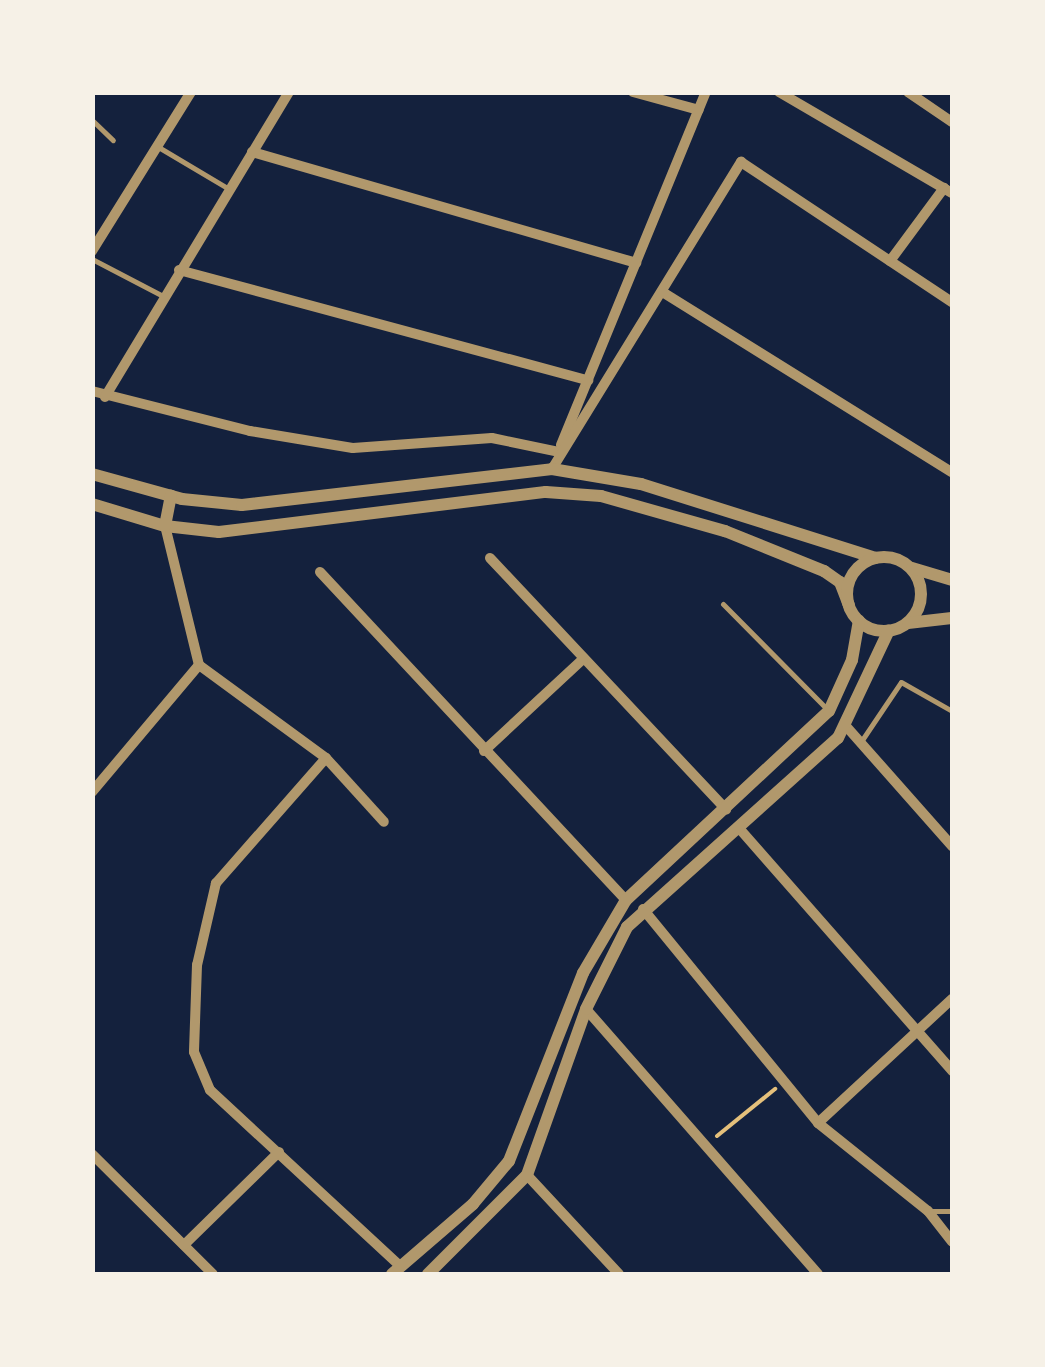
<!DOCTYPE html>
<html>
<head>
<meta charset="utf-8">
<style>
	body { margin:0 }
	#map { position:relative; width:1045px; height:1367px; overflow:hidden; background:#14213d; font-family:Lato,sans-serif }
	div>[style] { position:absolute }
	.path>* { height:4px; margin:-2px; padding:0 2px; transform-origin:2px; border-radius:2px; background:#e5c07b }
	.service>* { height:5px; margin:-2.5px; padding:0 2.5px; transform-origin:2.5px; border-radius:2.5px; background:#b1986c }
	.minor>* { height:10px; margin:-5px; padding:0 5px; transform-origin:5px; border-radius:5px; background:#b1986c }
	.tertiary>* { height:12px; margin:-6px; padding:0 6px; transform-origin:6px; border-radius:6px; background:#b1986c }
	.tertiary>.ring { margin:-6px; padding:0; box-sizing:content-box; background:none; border:12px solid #b1986c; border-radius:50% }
	span { translate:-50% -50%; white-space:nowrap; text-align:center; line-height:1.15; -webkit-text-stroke:9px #f6f1e7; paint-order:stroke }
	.frame { position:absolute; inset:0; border:95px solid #f6f1e7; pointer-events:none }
</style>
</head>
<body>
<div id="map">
	<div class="path">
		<i style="left:717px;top:1136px;width:75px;rotate:-39deg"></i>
	</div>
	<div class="service">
		<i style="left:92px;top:120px;width:29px;rotate:44deg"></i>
		<i style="left:160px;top:148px;width:80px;rotate:30.7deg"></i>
		<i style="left:92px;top:259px;width:80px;rotate:27.5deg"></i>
		<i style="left:723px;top:604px;width:146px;rotate:45.3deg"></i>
		<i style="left:860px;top:743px;width:73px;rotate:-56.1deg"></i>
		<i style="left:901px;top:682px;width:59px;rotate:29.6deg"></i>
		<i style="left:931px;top:1211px;width:21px"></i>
	</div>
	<div class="minor">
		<i style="left:633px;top:92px;width:68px;rotate:15.3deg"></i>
		<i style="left:779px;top:92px;width:200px;rotate:30.3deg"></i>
		<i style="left:908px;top:92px;width:53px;rotate:34.3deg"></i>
		<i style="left:252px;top:152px;width:400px;rotate:16.1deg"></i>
		<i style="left:92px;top:251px;width:187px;rotate:-58.1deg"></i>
		<i style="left:890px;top:261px;width:91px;rotate:-53.5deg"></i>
		<i style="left:179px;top:270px;width:424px;rotate:15.1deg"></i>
		<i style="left:664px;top:293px;width:339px;rotate:31.9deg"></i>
		<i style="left:92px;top:391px;width:163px;rotate:14.2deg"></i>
		<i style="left:250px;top:431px;width:104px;rotate:9.4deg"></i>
		<i style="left:353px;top:448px;width:139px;rotate:-4.1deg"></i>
		<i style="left:492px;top:438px;width:68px;rotate:11.8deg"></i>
		<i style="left:105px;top:397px;width:356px;rotate:-58.9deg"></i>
		<i style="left:561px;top:445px;width:382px;rotate:-67.7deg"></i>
		<i style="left:552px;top:469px;width:361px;rotate:-58.4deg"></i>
		<i style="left:741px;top:162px;width:253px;rotate:33.6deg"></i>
		<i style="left:490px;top:558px;width:345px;rotate:46.8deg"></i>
		<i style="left:320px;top:572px;width:449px;rotate:47deg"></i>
		<i style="left:199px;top:665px;width:157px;rotate:36.2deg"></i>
		<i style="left:326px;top:758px;width:86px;rotate:47.8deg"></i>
		<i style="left:845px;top:725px;width:162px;rotate:48.5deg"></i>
		<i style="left:484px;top:751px;width:135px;rotate:-42.9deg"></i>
		<i style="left:326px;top:758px;width:167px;rotate:131.3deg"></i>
		<i style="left:216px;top:883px;width:84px;rotate:103deg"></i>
		<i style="left:197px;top:965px;width:87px;rotate:92deg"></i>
		<i style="left:194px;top:1052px;width:41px;rotate:67.2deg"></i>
		<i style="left:210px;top:1090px;width:260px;rotate:42.8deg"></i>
		<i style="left:92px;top:792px;width:166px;rotate:-49.9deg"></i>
		<i style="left:199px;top:665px;width:143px;rotate:-103.7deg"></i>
		<i style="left:738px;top:827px;width:325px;rotate:48.7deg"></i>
		<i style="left:643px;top:909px;width:276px;rotate:50.7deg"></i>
		<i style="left:818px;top:1123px;width:141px;rotate:38.7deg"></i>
		<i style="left:928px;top:1211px;width:39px;rotate:52deg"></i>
		<i style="left:586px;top:1009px;width:352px;rotate:48.8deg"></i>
		<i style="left:818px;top:1123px;width:183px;rotate:-42.8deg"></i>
		<i style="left:92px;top:1154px;width:170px;rotate:44.8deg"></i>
		<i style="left:527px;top:1175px;width:135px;rotate:47.1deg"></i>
		<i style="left:184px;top:1245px;width:133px;rotate:-44.4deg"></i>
	</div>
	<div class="tertiary">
		<i style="left:92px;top:474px;width:93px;rotate:15.5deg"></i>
		<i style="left:182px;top:499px;width:60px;rotate:5.7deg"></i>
		<i style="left:242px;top:505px;width:312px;rotate:-6.6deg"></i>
		<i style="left:552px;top:469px;width:90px;rotate:9.6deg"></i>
		<i style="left:641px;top:484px;width:246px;rotate:17.5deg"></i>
		<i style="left:92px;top:504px;width:76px;rotate:16.8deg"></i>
		<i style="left:165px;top:526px;width:54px;rotate:6.3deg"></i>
		<i style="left:219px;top:532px;width:329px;rotate:-7deg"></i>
		<i style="left:546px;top:492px;width:55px;rotate:4.2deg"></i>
		<i style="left:601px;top:496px;width:129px;rotate:15.8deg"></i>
		<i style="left:725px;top:531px;width:107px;rotate:22deg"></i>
		<i style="left:824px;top:571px;width:19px;rotate:35deg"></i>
		<i style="left:840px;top:582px;width:25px;rotate:69deg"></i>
		<i style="left:165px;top:526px;width:31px;rotate:-79deg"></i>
		<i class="ring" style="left:847px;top:557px;width:62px;height:62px"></i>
		<i style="left:912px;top:568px;width:42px;rotate:16.7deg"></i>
		<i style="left:908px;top:623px;width:44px;rotate:-6.5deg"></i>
		<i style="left:392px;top:1274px;width:107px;rotate:-40.8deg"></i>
		<i style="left:473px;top:1204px;width:56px;rotate:-50.1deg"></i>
		<i style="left:509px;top:1161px;width:202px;rotate:-68.5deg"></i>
		<i style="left:583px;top:973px;width:85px;rotate:-59.5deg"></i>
		<i style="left:626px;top:900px;width:277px;rotate:-43deg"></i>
		<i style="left:829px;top:711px;width:56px;rotate:-65.7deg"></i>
		<i style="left:852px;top:660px;width:40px;rotate:-80deg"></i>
		<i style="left:428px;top:1274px;width:140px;rotate:-45deg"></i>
		<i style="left:527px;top:1175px;width:176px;rotate:-70.4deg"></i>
		<i style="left:586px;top:1009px;width:92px;rotate:-63.4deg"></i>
		<i style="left:627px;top:927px;width:283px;rotate:-41.9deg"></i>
		<i style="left:838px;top:738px;width:119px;rotate:-64.7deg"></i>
	</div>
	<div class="frame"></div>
</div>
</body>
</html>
